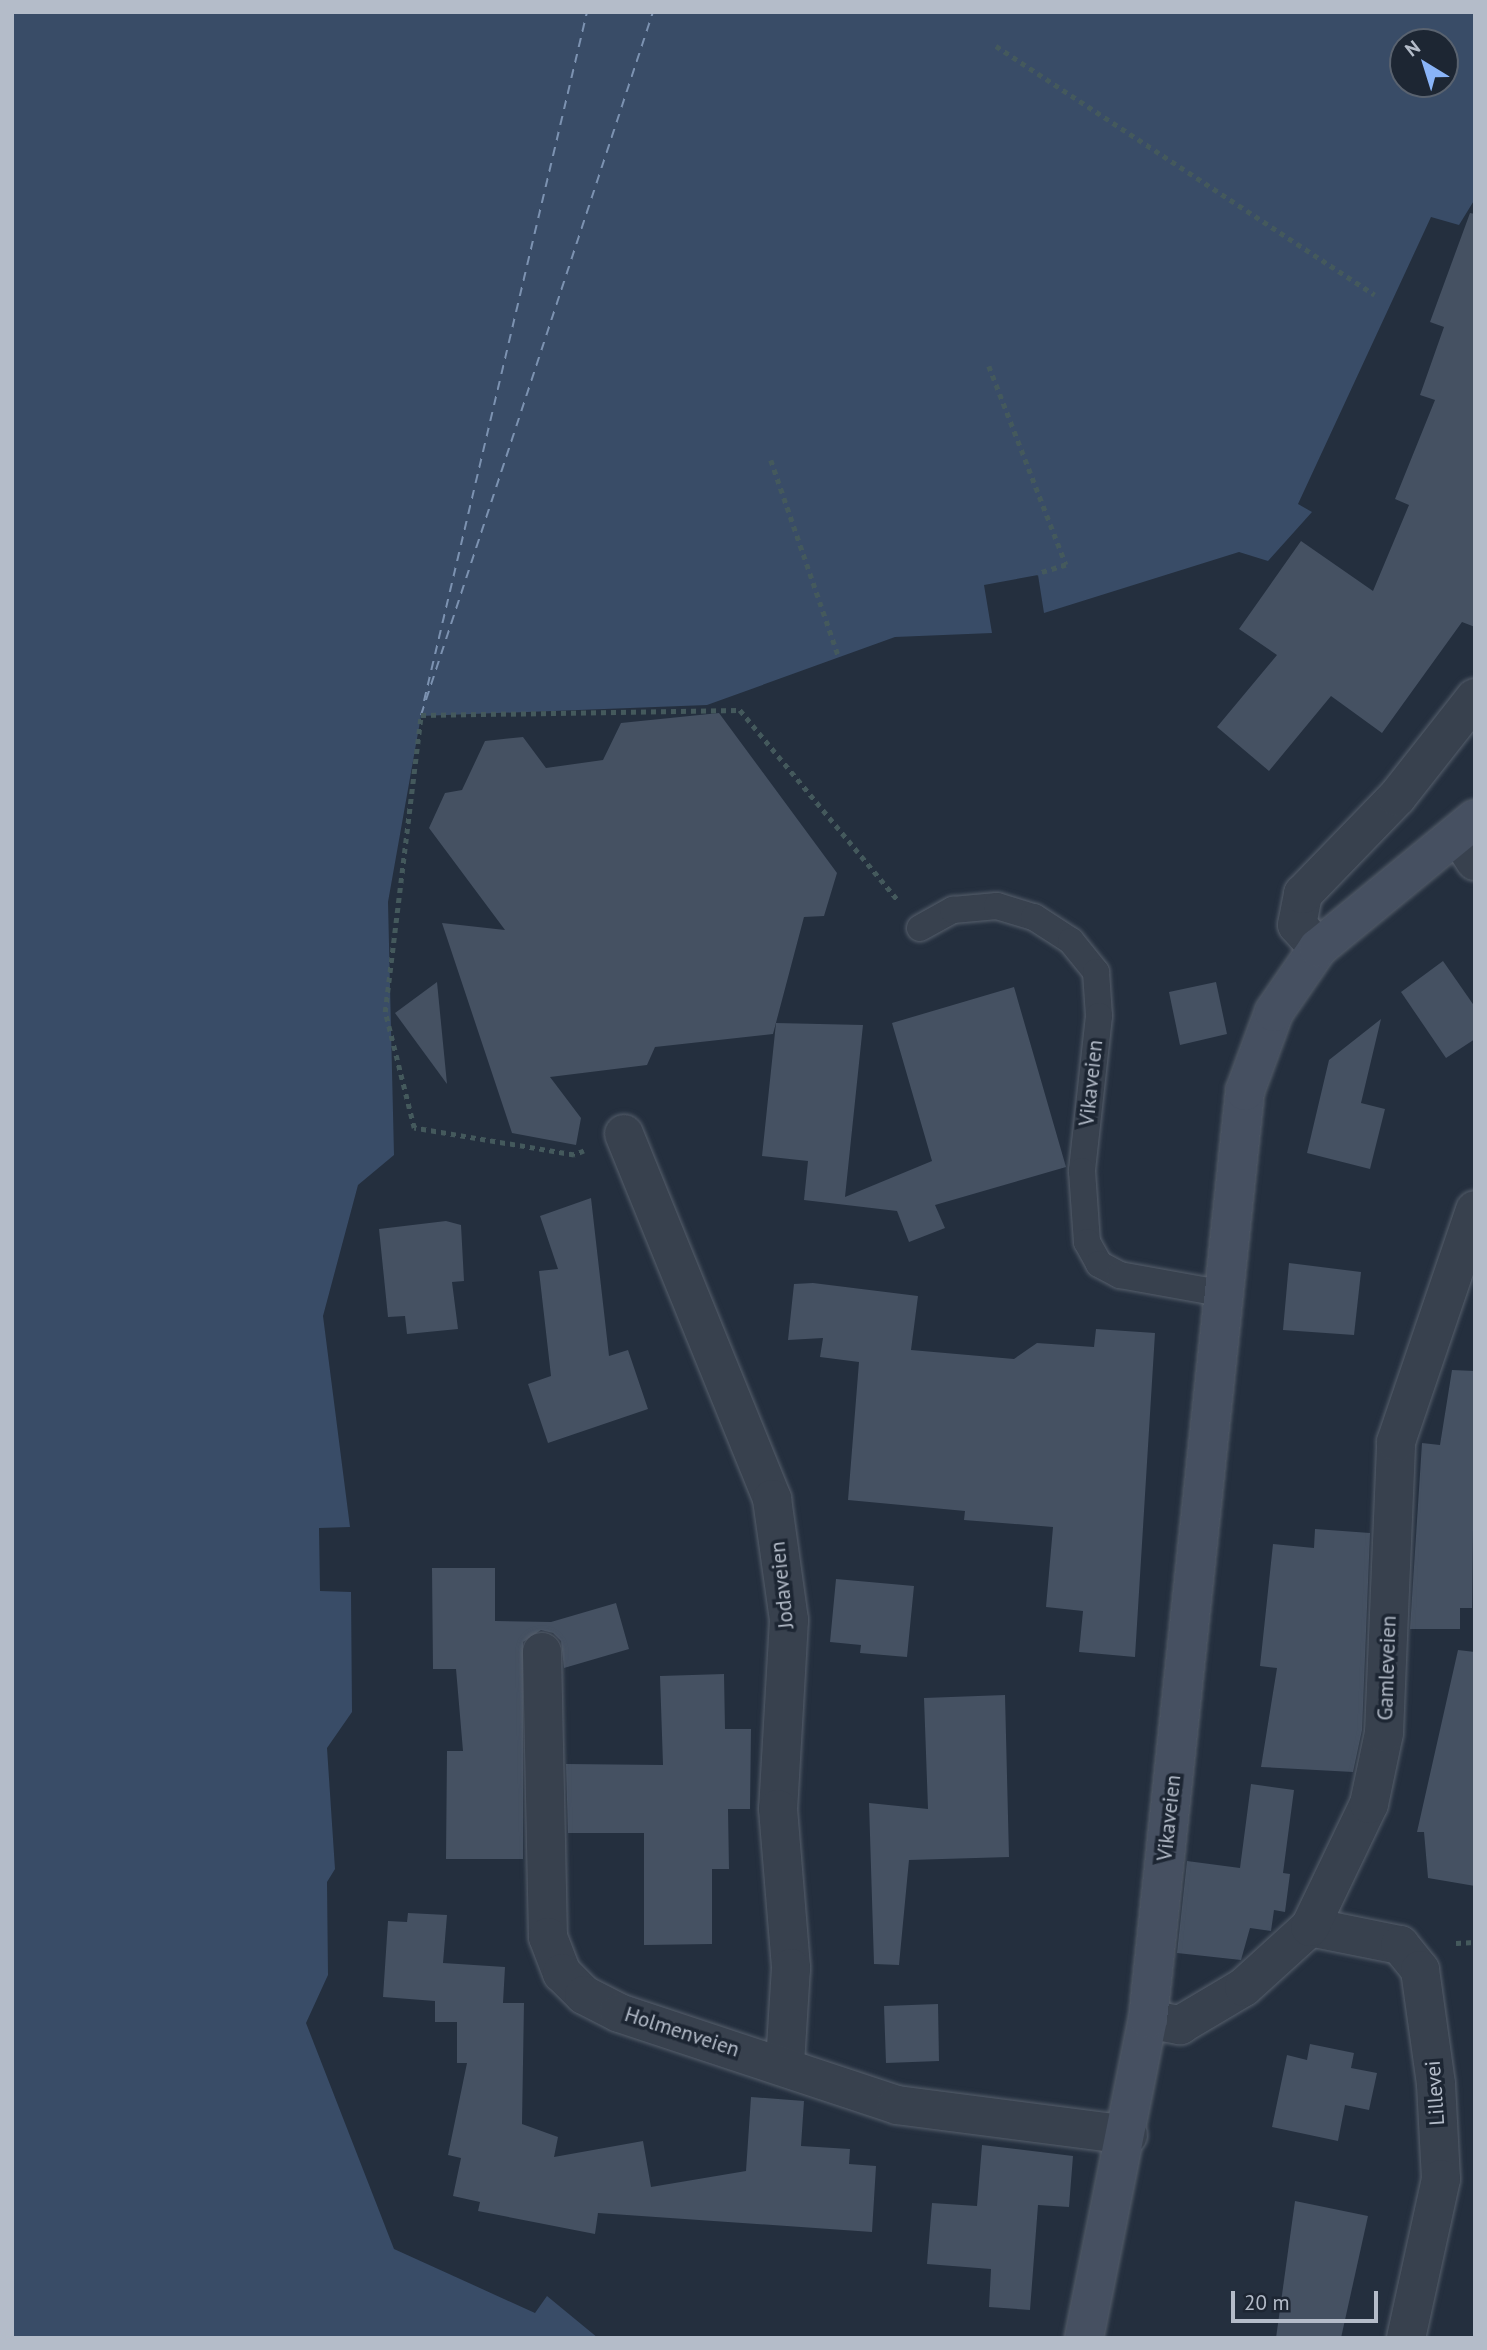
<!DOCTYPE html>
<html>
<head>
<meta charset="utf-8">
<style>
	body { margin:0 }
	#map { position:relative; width:1487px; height:2350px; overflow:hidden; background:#242f3e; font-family:"PT Sans",sans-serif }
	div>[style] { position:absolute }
	.water>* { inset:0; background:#394c67 }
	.ferry>* { height:2px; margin-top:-1px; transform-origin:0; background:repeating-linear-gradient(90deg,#7c92b1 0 9px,transparent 0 16px) }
	.building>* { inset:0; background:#455162 }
	.path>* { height:4.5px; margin-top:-2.25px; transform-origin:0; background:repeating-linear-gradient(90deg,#44595c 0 5px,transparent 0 10px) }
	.roads { filter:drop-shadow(0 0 2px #565f6c) drop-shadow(0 0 2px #565f6c) }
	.service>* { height:26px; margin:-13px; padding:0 13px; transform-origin:13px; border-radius:13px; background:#38414e }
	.minor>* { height:38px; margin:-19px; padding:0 19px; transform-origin:19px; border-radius:19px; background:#38414e }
	.secondary>* { height:38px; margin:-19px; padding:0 19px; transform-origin:19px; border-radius:19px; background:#465061 }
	span { translate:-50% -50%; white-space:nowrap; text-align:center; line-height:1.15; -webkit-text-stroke:7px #1d2633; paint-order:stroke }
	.street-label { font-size:21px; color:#b4bcc9 }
	.frame { position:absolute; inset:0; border:14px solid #b4bcc9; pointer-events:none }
	.north { position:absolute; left:1389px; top:28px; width:70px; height:70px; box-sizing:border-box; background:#1d2633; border:2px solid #59626f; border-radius:50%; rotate:322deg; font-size:19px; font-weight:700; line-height:28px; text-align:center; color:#b4bcc9 }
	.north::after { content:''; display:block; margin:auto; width:24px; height:32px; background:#8ab4f8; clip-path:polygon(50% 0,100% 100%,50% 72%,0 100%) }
	.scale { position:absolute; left:1231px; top:2291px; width:147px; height:32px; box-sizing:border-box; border:4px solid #b4bcc9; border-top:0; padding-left:9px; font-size:21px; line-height:24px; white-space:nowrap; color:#b4bcc9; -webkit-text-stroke:5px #1d2633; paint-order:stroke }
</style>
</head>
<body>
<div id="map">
	<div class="water">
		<i style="clip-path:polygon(evenodd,12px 12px,1475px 12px,1475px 199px,1459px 225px,1431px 217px,1298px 504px,1312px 512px,1268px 561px,1239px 552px,1044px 613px,1038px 575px,984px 585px,992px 633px,895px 637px,707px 705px,421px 716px,388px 902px,394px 1155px,358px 1185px,323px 1316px,350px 1527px,319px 1528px,320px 1591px,351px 1592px,352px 1712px,327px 1748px,335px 1869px,327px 1882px,328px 1975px,306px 2023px,394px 2249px,535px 2313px,547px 2296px,598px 2338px,12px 2338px,12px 12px,1403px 42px,1445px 42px,1445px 84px,1403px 84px,1403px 42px)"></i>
	</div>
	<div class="ferry">
		<i style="left:424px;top:701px;width:708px;rotate:-76.69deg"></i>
		<i style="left:421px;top:715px;width:740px;rotate:-71.74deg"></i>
	</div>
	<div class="building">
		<i style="clip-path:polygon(1470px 213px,1475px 214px,1475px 627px,1462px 622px,1382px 733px,1331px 696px,1269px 771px,1217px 727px,1277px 655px,1239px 629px,1301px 541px,1373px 591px,1409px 505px,1395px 499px,1435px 400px,1420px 395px,1444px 327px,1430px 322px)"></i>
		<i style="clip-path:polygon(719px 713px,837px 873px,824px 916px,804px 917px,773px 1034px,655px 1047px,647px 1065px,550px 1077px,581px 1118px,576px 1145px,512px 1133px,442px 923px,505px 930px,429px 828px,445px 793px,462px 790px,485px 741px,523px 737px,546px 768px,603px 760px,621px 723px)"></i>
		<i style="clip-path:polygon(1443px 961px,1475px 1007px,1475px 1039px,1446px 1058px,1401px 992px)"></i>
		<i style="clip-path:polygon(437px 982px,447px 1084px,395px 1013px)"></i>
		<i style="clip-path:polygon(1216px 982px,1227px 1034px,1180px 1045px,1169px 992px)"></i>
		<i style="clip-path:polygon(1014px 987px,1066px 1167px,935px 1205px,945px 1228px,909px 1242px,897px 1211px,804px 1200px,808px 1161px,762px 1156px,776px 1023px,863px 1025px,845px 1197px,932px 1161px,892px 1023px)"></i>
		<i style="clip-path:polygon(1381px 1019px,1361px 1103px,1385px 1109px,1370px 1169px,1307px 1153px,1329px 1060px)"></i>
		<i style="clip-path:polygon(591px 1198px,609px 1356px,628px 1350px,648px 1409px,548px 1443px,528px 1384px,551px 1376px,539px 1271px,558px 1269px,540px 1216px)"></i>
		<i style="clip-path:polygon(446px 1221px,461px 1225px,464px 1281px,452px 1282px,458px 1329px,407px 1334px,405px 1316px,388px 1317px,379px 1229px)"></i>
		<i style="clip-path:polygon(1289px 1263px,1361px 1272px,1354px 1335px,1283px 1330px)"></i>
		<i style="clip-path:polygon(813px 1283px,918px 1296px,911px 1350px,1014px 1359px,1037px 1343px,1094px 1347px,1096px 1329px,1155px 1333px,1135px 1657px,1079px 1652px,1083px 1611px,1046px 1607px,1053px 1527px,964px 1520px,965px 1511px,848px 1500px,859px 1362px,820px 1357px,823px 1338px,788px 1340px,794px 1284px)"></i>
		<i style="clip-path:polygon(1452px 1370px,1475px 1371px,1472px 1608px,1460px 1608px,1460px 1629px,1410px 1629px,1422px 1443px,1440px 1445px)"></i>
		<i style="clip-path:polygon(1315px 1529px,1370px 1533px,1362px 1730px,1353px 1772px,1261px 1767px,1277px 1668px,1260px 1666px,1273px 1544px,1314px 1548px)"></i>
		<i style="clip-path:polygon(432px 1568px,495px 1568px,495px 1621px,551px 1622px,616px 1603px,629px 1649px,564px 1668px,561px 1641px,553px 1633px,541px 1630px,523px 1642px,523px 1859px,446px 1859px,447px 1751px,463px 1751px,456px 1669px,433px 1669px)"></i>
		<i style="clip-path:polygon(836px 1579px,914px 1586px,907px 1657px,860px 1653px,861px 1645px,830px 1642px)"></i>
		<i style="clip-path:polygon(1458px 1650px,1475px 1652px,1475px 1886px,1428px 1878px,1424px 1832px,1417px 1832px)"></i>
		<i style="clip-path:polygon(724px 1674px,725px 1729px,751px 1729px,750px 1809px,728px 1809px,729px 1869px,712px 1869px,712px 1944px,644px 1945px,644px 1833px,568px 1833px,566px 1764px,663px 1765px,660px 1676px)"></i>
		<i style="clip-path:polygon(1005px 1695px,1009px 1857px,909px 1860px,899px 1965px,874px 1964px,869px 1803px,928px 1809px,924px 1698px)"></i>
		<i style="clip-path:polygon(1251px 1784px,1294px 1790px,1283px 1873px,1290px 1874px,1285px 1912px,1274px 1910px,1271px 1931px,1250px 1928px,1241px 1960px,1177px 1953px,1187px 1861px,1240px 1868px)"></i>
		<i style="clip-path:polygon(408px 1913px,447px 1915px,443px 1963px,505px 1967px,503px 2003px,524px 2003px,522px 2124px,558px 2137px,554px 2157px,643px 2141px,651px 2187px,746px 2171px,751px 2097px,804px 2101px,801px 2146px,850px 2149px,849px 2164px,876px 2166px,872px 2232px,598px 2213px,595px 2234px,478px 2211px,480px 2202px,453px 2196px,461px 2158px,448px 2155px,467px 2063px,457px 2063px,457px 2022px,435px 2022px,435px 2001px,383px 1997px,388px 1921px,407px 1922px)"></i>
		<i style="clip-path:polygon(938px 2004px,939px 2061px,886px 2063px,884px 2006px)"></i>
		<i style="clip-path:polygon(1310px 2044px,1354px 2053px,1351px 2068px,1377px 2073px,1369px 2110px,1345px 2105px,1338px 2141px,1272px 2127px,1287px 2055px,1307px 2060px)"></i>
		<i style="clip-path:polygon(982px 2145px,1073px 2156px,1069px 2207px,1038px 2205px,1030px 2310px,989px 2307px,991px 2269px,927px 2264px,932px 2203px,977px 2206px)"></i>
		<i style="clip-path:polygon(1295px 2201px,1368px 2216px,1341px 2338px,1276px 2338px)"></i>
	</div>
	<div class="path">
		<i style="left:996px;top:46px;width:453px;rotate:33.3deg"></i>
		<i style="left:989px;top:366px;width:213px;rotate:68.8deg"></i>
		<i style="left:1066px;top:565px;width:30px;rotate:163deg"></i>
		<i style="left:771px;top:460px;width:208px;rotate:71deg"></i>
		<i style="left:584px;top:1151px;width:11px;rotate:158deg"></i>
		<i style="left:574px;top:1155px;width:162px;rotate:-170.4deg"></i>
		<i style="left:414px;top:1128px;width:120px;rotate:-104deg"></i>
		<i style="left:385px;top:1012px;width:299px;rotate:-83.1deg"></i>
		<i style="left:421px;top:715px;width:319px;rotate:-0.9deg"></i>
		<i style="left:740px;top:710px;width:246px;rotate:50.3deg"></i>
		<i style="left:1456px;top:1943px;width:19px;rotate:-3deg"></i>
	</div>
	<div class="roads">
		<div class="service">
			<i style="left:920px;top:928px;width:38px;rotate:-29deg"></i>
			<i style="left:953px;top:910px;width:44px;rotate:-5.2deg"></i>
			<i style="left:997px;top:906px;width:39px;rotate:17deg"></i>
			<i style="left:1034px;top:917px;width:44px;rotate:33deg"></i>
			<i style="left:1071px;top:941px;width:40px;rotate:51deg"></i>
			<i style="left:1096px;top:972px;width:44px;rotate:86.1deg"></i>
			<i style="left:1099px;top:1016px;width:156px;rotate:96.3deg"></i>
			<i style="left:1082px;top:1171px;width:71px;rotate:86deg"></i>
			<i style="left:1087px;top:1242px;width:25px;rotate:61deg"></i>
			<i style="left:1099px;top:1264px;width:24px;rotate:28deg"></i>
			<i style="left:1120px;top:1275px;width:108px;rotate:10.2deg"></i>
		</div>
		<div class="minor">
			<i style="left:1458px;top:834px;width:32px;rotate:58deg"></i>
			<i style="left:1318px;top:948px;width:31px;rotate:-132deg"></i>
			<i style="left:1297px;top:925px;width:32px;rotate:-79deg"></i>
			<i style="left:1303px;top:894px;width:135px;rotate:-45.9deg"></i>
			<i style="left:1397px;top:797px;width:126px;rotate:-51.8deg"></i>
			<i style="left:624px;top:1134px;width:394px;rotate:67.9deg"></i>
			<i style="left:772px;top:1499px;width:122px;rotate:82deg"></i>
			<i style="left:789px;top:1620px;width:189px;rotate:93.3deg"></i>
			<i style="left:778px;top:1809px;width:160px;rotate:85.3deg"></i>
			<i style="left:791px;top:1968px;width:96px;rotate:93.6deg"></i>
			<i style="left:542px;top:1652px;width:285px;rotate:88.8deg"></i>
			<i style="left:548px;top:1937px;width:39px;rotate:69deg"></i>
			<i style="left:562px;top:1973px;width:31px;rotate:45deg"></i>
			<i style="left:584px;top:1995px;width:39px;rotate:27deg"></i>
			<i style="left:619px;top:2013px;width:293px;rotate:18.3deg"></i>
			<i style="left:897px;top:2105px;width:233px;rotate:7.4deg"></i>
			<i style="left:1310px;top:1927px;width:92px;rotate:11.3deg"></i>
			<i style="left:1400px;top:1945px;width:32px;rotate:51deg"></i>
			<i style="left:1420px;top:1970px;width:115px;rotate:82deg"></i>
			<i style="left:1436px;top:2084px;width:95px;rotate:87deg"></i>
			<i style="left:1441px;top:2179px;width:163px;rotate:102.4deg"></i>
			<i style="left:1148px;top:2019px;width:33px;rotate:11deg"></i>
			<i style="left:1180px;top:2025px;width:74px;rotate:-30.7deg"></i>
			<i style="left:1244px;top:1987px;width:89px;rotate:-42.3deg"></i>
			<i style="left:1310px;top:1927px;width:136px;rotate:-64.4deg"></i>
			<i style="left:1369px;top:1804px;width:73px;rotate:-78.1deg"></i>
			<i style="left:1384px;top:1733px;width:291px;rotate:-87.6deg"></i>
			<i style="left:1396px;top:1442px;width:245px;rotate:-71.2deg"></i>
		</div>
		<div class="secondary">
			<i style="left:1084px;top:2338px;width:325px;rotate:-78.7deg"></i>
			<i style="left:1148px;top:2019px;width:933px;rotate:-84.03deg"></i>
			<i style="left:1245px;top:1091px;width:84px;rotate:-69.8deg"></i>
			<i style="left:1274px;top:1012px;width:78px;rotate:-55.5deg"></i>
			<i style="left:1318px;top:948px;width:203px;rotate:-39.4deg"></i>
		</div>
	</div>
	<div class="street-label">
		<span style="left:1091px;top:1083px;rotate:-84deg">Vikaveien</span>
		<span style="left:782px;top:1585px;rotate:-96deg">Jodaveien</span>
		<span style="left:1387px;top:1668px;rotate:-88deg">Gamleveien</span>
		<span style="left:1169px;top:1818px;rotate:-84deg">Vikaveien</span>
		<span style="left:682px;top:2032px;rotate:18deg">Holmenveien</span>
		<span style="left:1435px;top:2093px;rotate:-94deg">Lillevei</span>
	</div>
	<div class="frame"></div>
	<div class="north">N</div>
	<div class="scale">20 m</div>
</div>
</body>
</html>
